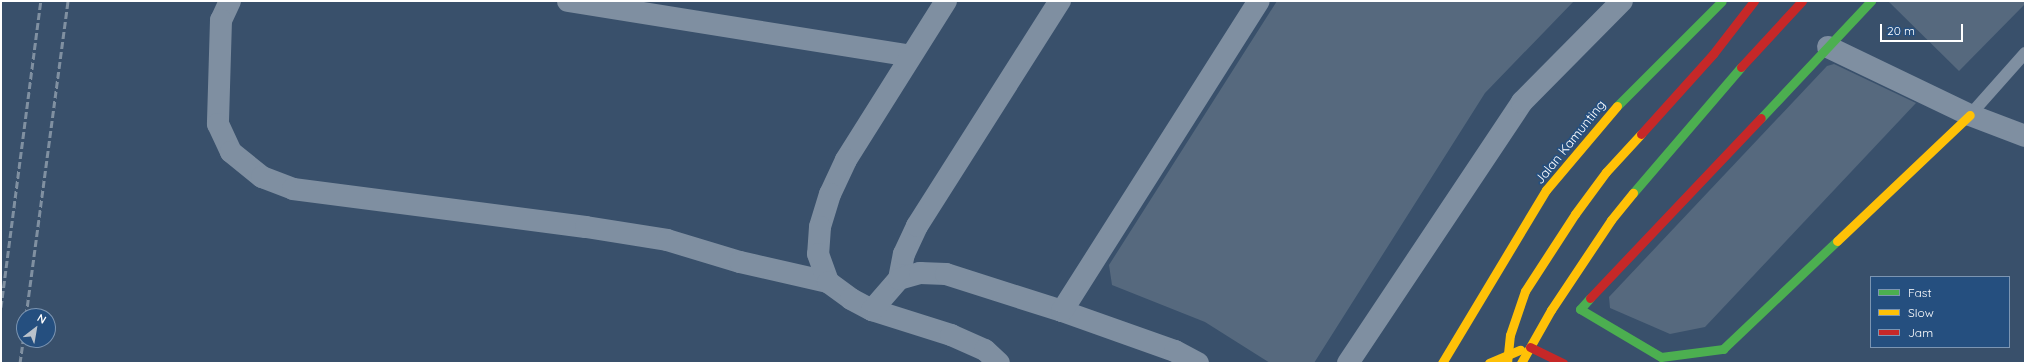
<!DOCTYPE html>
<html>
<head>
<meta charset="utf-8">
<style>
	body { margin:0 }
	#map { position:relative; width:2026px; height:364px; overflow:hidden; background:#39506b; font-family:Quicksand,sans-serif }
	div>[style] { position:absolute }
	.building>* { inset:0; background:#56697e }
	.lane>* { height:12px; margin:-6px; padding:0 6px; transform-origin:6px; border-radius:6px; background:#7f8fa1 }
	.street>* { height:22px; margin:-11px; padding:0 11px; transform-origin:11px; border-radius:11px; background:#7f8fa1 }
	.fast>* { height:9px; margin:-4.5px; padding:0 4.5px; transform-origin:4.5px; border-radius:4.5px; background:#4caf50 }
	.slow>* { height:9px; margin:-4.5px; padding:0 4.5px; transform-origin:4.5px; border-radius:4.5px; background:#ffc107 }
	.jam>* { height:9px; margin:-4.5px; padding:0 4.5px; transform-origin:4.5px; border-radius:4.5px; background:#c62828 }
	.rail>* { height:3px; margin-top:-1.5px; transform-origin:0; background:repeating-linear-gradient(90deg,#8090a1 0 7px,transparent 0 10px) }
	span { translate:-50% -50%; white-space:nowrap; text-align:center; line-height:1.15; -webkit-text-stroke:3.5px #254f7f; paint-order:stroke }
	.street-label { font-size:13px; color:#fff }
	.frame { position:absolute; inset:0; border:2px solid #fff; pointer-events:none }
	.legend { position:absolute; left:1870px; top:276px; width:140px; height:72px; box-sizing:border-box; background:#254f7f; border:1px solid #7c95b2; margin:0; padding:5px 7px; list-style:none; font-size:12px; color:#fff }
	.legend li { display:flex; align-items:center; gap:8px; height:20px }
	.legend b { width:20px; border:1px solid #7c95b2 }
	.north { position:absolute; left:16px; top:308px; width:40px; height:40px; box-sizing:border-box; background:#254f7f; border:1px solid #7c95b2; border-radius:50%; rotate:31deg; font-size:11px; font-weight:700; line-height:16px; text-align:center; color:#fff }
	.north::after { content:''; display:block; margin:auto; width:14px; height:18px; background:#bac2cb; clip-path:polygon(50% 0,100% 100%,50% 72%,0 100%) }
	.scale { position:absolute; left:1880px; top:24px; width:83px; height:18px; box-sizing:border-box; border:2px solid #fff; border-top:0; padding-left:5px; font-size:12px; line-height:14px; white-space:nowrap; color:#fff; -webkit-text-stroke:3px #254f7f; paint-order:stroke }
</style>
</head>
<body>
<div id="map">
	<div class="building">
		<i style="clip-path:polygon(1277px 1px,1574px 1px,1485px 93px,1314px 363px,1270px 363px,1205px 322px,1112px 285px,1109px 265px)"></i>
		<i style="clip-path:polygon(1888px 1px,2025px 1px,2025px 4px,1959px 71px)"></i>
		<i style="clip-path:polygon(1834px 64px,1916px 103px,1705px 327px,1670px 334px,1610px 308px,1609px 297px,1827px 66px)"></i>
	</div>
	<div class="lane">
		<i style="left:1970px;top:115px;width:83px;rotate:-48.4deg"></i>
	</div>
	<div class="street">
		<i style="left:230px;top:1px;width:21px;rotate:115deg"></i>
		<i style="left:221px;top:20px;width:104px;rotate:91.7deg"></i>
		<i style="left:218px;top:124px;width:31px;rotate:65deg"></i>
		<i style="left:231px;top:152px;width:40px;rotate:39deg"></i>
		<i style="left:262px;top:177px;width:33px;rotate:21deg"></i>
		<i style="left:293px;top:189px;width:295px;rotate:7.4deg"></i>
		<i style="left:586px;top:227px;width:82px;rotate:9.1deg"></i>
		<i style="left:667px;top:240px;width:76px;rotate:16.8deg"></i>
		<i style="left:740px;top:262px;width:90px;rotate:12.8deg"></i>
		<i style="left:568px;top:1px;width:346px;rotate:9.1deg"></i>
		<i style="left:946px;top:1px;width:188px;rotate:122.2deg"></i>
		<i style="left:846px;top:160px;width:38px;rotate:115deg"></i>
		<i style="left:830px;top:194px;width:34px;rotate:107deg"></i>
		<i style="left:820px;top:227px;width:27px;rotate:94deg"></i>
		<i style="left:818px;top:254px;width:30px;rotate:70deg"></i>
		<i style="left:828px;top:282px;width:29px;rotate:36deg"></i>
		<i style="left:851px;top:299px;width:24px;rotate:28deg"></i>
		<i style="left:872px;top:310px;width:83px;rotate:17.6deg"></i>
		<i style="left:951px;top:335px;width:37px;rotate:24deg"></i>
		<i style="left:985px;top:350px;width:19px;rotate:43deg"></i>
		<i style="left:1828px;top:47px;width:157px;rotate:25.6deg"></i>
		<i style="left:1970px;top:115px;width:59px;rotate:20.9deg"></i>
		<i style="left:899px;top:279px;width:25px;rotate:-79deg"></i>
		<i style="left:904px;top:254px;width:31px;rotate:-65deg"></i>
		<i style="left:917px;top:226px;width:267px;rotate:-57.6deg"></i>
		<i style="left:872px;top:310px;width:41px;rotate:-48.9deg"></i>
		<i style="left:899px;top:279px;width:22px;rotate:-16deg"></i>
		<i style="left:920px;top:273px;width:26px;rotate:2deg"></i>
		<i style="left:946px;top:274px;width:122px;rotate:17.7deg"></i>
		<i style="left:1062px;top:311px;width:120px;rotate:19.5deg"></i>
		<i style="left:1175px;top:351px;width:26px;rotate:28deg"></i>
		<i style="left:1062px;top:311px;width:367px;rotate:-57.6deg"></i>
		<i style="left:1348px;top:363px;width:314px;rotate:-56.3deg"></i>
		<i style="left:1522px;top:102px;width:142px;rotate:-45.3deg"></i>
	</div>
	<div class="fast">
		<i style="left:1617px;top:106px;width:148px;rotate:-45deg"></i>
		<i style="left:1761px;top:118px;width:161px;rotate:-46.8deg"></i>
		<i style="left:1633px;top:193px;width:166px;rotate:-49.4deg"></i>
		<i style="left:1590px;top:298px;width:15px;rotate:132deg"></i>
		<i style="left:1580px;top:309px;width:94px;rotate:30.7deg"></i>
		<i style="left:1661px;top:357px;width:63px;rotate:-7.4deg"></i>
		<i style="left:1723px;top:349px;width:157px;rotate:-43.5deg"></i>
	</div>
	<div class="slow">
		<i style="left:1837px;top:241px;width:183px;rotate:-43.5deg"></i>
		<i style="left:1442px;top:363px;width:202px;rotate:-59deg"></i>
		<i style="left:1546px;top:190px;width:110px;rotate:-49.8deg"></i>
		<i style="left:1489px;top:363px;width:34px;rotate:-23deg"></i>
		<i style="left:1507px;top:363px;width:28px;rotate:-84deg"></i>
		<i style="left:1510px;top:335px;width:46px;rotate:-71.2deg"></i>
		<i style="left:1525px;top:291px;width:92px;rotate:-57deg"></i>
		<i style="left:1575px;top:214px;width:52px;rotate:-53.6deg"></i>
		<i style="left:1606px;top:172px;width:52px;rotate:-47.4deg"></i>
		<i style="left:1521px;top:363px;width:61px;rotate:-60.5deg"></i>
		<i style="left:1551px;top:310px;width:108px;rotate:-56.3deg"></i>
		<i style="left:1611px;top:220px;width:35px;rotate:-51deg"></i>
	</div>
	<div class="jam">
		<i style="left:1741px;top:67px;width:90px;rotate:-47.3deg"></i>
		<i style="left:1641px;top:134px;width:108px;rotate:-48deg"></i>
		<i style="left:1713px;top:54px;width:67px;rotate:-52.3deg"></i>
		<i style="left:1590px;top:298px;width:248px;rotate:-46.5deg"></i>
		<i style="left:1530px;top:347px;width:37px;rotate:26deg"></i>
	</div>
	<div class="rail">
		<i style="left:1px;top:307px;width:309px;rotate:-82.6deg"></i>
		<i style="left:26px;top:316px;width:318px;rotate:-82.4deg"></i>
		<i style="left:20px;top:363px;width:30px;rotate:-82deg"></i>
	</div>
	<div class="street-label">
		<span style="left:1570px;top:142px;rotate:-51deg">Jalan Kamunting</span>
	</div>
	<div class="frame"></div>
	<ul class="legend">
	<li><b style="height:5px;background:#4caf50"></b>Fast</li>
	<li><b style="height:5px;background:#ffc107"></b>Slow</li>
	<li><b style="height:5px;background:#c62828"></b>Jam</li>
	</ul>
	<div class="north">N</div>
	<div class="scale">20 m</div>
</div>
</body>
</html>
